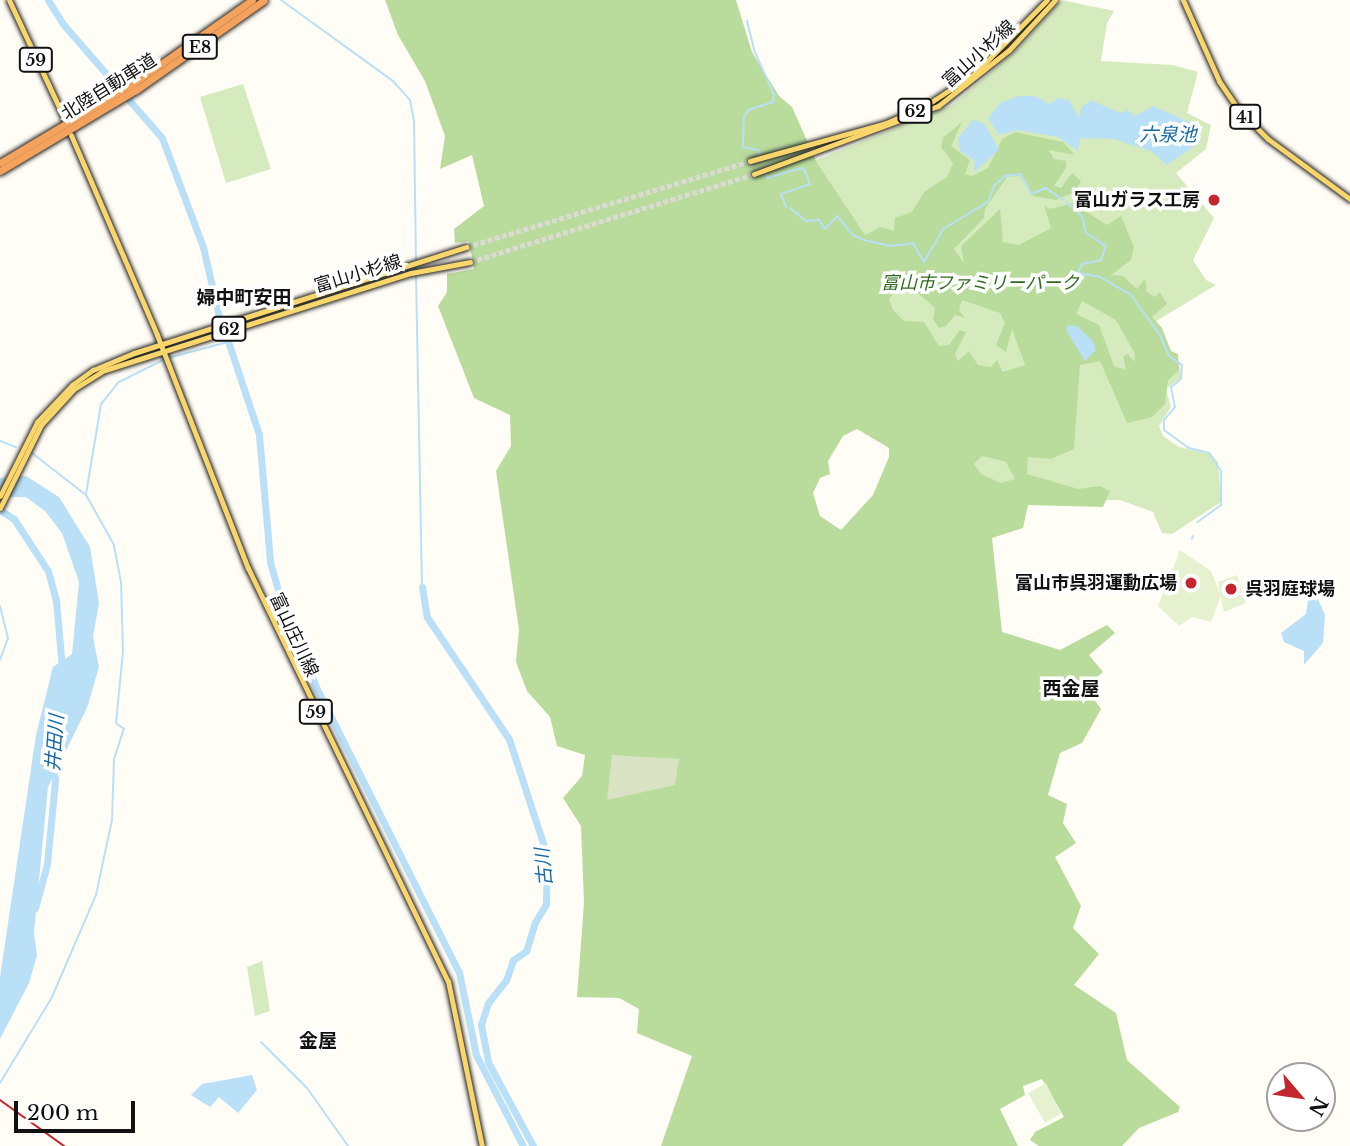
<!DOCTYPE html>
<html>
<head>
<meta charset="utf-8">
<style>
	body { margin:0 }
	#map { position:relative; width:1350px; height:1146px; overflow:hidden; background:#fffdf5; font-family:"Libre Baskerville","Noto Sans JP",serif }
	div>[style] { position:absolute }
	.green>* { inset:0; background:#d5ebbd }
	.forest>* { inset:0; background:#b9dc9c }
	.cemetery>* { inset:0; background:#d9e3c4 }
	.pitch>* { inset:0; background:#e6f2cf }
	.water>* { inset:0; background:#b9e0f7 }
	.stream>* { height:2px; margin:-1px; padding:0 1px; transform-origin:1px; border-radius:1px; background:#b9e0f7 }
	.river>* { height:7px; margin:-3.5px; padding:0 3.5px; transform-origin:3.5px; border-radius:3.5px; background:#b9e0f7 }
	.major-tunnel>* { height:5px; margin-top:-2.5px; transform-origin:0; background:repeating-linear-gradient(90deg,#dbdad3 0 5px,transparent 0 7.5px) }
	.roads { filter:drop-shadow(0 0 2px #222) drop-shadow(0 0 2px #222) }
	.major>* { height:5px; margin:-2.5px; padding:0 2.5px; transform-origin:2.5px; border-radius:2.5px; background:#f9d66b }
	.highway>* { height:7px; margin:-3.5px; padding:0 3.5px; transform-origin:3.5px; border-radius:3.5px; background:#f5a25d }
	.rail>* { height:2px; margin:-1px; padding:0 1px; transform-origin:1px; border-radius:1px; background:#c4262e }
	.dots>* { width:19px; height:19px; translate:-50% -50%; box-sizing:border-box; border:4px solid #fff; border-radius:50% }
	span { translate:-50% -50%; white-space:nowrap; text-align:center; line-height:1.15; -webkit-text-stroke:7px #fff; paint-order:stroke }
	.shield-label span { padding:2px 5px; background:#fff; border:2px solid; border-radius:5px; -webkit-text-stroke-width:0 }
	.shield-label { font-size:16px; color:#111; font-weight:700 }
	.street-label { font-size:18px; color:#111 }
	.poi-label { font-size:18px; color:#111; font-weight:700 }
	.right { translate:-100% -50%; text-align:right }
	.left { translate:0 -50%; text-align:left }
	.park-label { font-size:18px; color:#2f6b1f; font-style:italic }
	.water-label { font-size:19px; color:#1768a6; font-style:italic }
	.neighbourhood-label { font-size:19px; color:#111; font-weight:700 }
	.north { position:absolute; left:1266px; top:1062px; width:70px; height:70px; box-sizing:border-box; background:#fff; border:2px solid #a0a0a0; border-radius:50%; rotate:119deg; font-size:19px; font-weight:700; line-height:28px; text-align:center; color:#111 }
	.north::after { content:''; display:block; margin:auto; width:24px; height:32px; background:#c4262e; clip-path:polygon(50% 0,100% 100%,50% 72%,0 100%) }
	.scale { position:absolute; left:14px; top:1101px; width:121px; height:32px; box-sizing:border-box; border:4px solid #111; border-top:0; padding-left:9px; font-size:21px; line-height:24px; white-space:nowrap; color:#111; -webkit-text-stroke:5px #fff; paint-order:stroke }
</style>
</head>
<body>
<div id="map">
	<div class="green">
		<i style="clip-path:polygon(1062px 0,1114px 11px,1107px 23px,1101px 61px,1173px 65px,1198px 72px,1187px 113px,1211px 125px,1206px 149px,1176px 173px,1214px 218px,1193px 260px,1206px 280px,1216px 285px,1148px 326px,1168px 357px,1179px 361px,1180px 369px,1181px 378px,1166px 389px,1171px 407px,1159px 426px,1163px 436px,1179px 447px,1211px 454px,1218px 462px,1221px 502px,1172px 534px,1162px 533px,1153px 512px,1120px 500px,1000px 503px,762px 182px,952px 105px,1017px 50px)"></i>
		<i style="clip-path:polygon(243px 84px,271px 169px,226px 183px,200px 97px)"></i>
		<i style="clip-path:polygon(262px 961px,270px 1011px,255px 1016px,247px 967px)"></i>
	</div>
	<div class="forest">
		<i style="clip-path:polygon(evenodd,385px 0,736px 0,752px 52px,779px 96px,792px 107px,817px 163px,865px 235px,880px 227px,894px 231px,895px 218px,912px 212px,924px 192px,947px 177px,953px 163px,941px 147px,943px 138px,962px 122px,951px 146px,970px 160px,965px 174px,972px 176px,988px 168px,1002px 139px,1015px 132px,1063px 142px,1075px 155px,1049px 150px,1054px 159px,1066px 161px,1066px 168px,1054px 186px,1061px 188px,1072px 173px,1081px 181px,1075px 192px,1056px 200px,1033px 196px,1020px 176px,1007px 177px,985px 209px,984px 218px,954px 249px,964px 263px,961px 246px,1000px 209px,1003px 242px,1019px 245px,1051px 228px,1044px 205px,1050px 209px,1073px 203px,1107px 225px,1121px 216px,1134px 247px,1131px 260px,1111px 275px,1123px 276px,1137px 289px,1145px 279px,1147px 292px,1155px 297px,1160px 292px,1167px 304px,1152px 317px,1162px 328px,1171px 351px,1178px 354px,1179px 370px,1168px 380px,1165px 404px,1152px 417px,1127px 423px,1100px 361px,1080px 365px,1074px 449px,1051px 459px,1028px 457px,1027px 474px,1078px 489px,1100px 486px,1110px 491px,1103px 507px,1028px 505px,1023px 528px,992px 538px,1002px 632px,1060px 650px,1107px 625px,1115px 633px,1089px 655px,1103px 672px,1085px 687px,1101px 709px,1082px 743px,1060px 753px,1048px 795px,1067px 804px,1063px 823px,1076px 843px,1055px 857px,1081px 906px,1073px 928px,1099px 954px,1074px 985px,1116px 1013px,1127px 1060px,1180px 1107px,1178px 1112px,1139px 1128px,1122px 1146px,1039px 1146px,1030px 1140px,1035px 1132px,1064px 1117px,1042px 1079px,1023px 1086px,1025px 1095px,1000px 1109px,1018px 1146px,661px 1146px,692px 1056px,637px 1033px,639px 1009px,619px 998px,577px 997px,584px 903px,581px 826px,563px 798px,582px 776px,585px 755px,557px 746px,550px 717px,527px 691px,516px 662px,519px 630px,496px 471px,511px 446px,510px 415px,474px 398px,438px 306px,447px 292px,447px 274px,474px 269px,469px 241px,455px 243px,454px 229px,484px 206px,472px 155px,440px 169px,445px 136px,425px 81px,398px 35px,385px 0,900px 286px,911px 287px,935px 308px,933px 319px,939px 328px,946px 326px,955px 315px,965px 318px,959px 310px,962px 300px,1000px 313px,1005px 323px,996px 345px,1006px 352px,1012px 329px,1025px 365px,1003px 372px,997px 360px,991px 367px,978px 365px,969px 351px,958px 361px,955px 354px,966px 332px,960px 330px,949px 345px,939px 346px,924px 322px,904px 321px,893px 310px,889px 299px,900px 286px,385px 0,1082px 301px,1116px 320px,1135px 354px,1134px 362px,1128px 354px,1123px 356px,1126px 370px,1114px 366px,1099px 325px,1076px 314px,1082px 301px,385px 0,857px 429px,889px 448px,889px 457px,873px 495px,841px 530px,820px 516px,813px 493px,820px 478px,830px 474px,828px 461px,843px 436px,857px 429px,385px 0,982px 456px,1006px 462px,1015px 479px,1001px 483px,981px 474px,974px 464px,982px 456px)"></i>
	</div>
	<div class="cemetery">
		<i style="clip-path:polygon(612px 755px,679px 759px,675px 785px,607px 800px)"></i>
	</div>
	<div class="pitch">
		<i style="clip-path:polygon(1180px 550px,1211px 571px,1221px 596px,1211px 622px,1192px 617px,1179px 626px,1158px 606px)"></i>
		<i style="clip-path:polygon(1237px 575px,1246px 603px,1224px 612px,1218px 582px)"></i>
		<i style="clip-path:polygon(1046px 1083px,1061px 1114px,1045px 1123px,1028px 1093px)"></i>
	</div>
	<div class="water">
		<i style="clip-path:polygon(1019px 96px,1035px 96px,1049px 104px,1058px 98px,1069px 100px,1079px 118px,1081px 108px,1091px 100px,1121px 113px,1128px 110px,1134px 116px,1153px 106px,1196px 125px,1199px 135px,1194px 146px,1167px 165px,1151px 151px,1114px 139px,1080px 138px,1078px 151px,1058px 137px,1018px 130px,999px 135px,988px 118px,1000px 103px)"></i>
		<i style="clip-path:polygon(973px 120px,984px 123px,999px 150px,974px 172px,974px 160px,960px 151px,958px 138px)"></i>
		<i style="clip-path:polygon(1068px 325px,1077px 326px,1093px 341px,1096px 350px,1085px 361px,1066px 330px)"></i>
		<i style="clip-path:polygon(26px 476px,59px 497px,90px 547px,99px 603px,93px 637px,99px 667px,87px 708px,48px 787px,34px 933px,37px 955px,29px 983px,0 1039px,0 977px,36px 735px,53px 667px,72px 654px,79px 582px,62px 533px,45px 511px,26px 497px,0 497px,0 478px)"></i>
		<i style="clip-path:polygon(1318px 599px,1325px 615px,1323px 643px,1304px 665px,1304px 651px,1284px 642px,1281px 633px,1306px 614px,1308px 600px)"></i>
		<i style="clip-path:polygon(252px 1075px,257px 1090px,238px 1113px,219px 1097px,210px 1107px,191px 1095px,202px 1084px)"></i>
	</div>
	<div class="stream">
		<i style="left:281px;top:0;width:138px;rotate:35.9deg"></i>
		<i style="left:393px;top:81px;width:25px;rotate:48deg"></i>
		<i style="left:410px;top:100px;width:21px;rotate:79deg"></i>
		<i style="left:414px;top:121px;width:148px;rotate:89.2deg"></i>
		<i style="left:747px;top:21px;width:30px;rotate:76deg"></i>
		<i style="left:754px;top:50px;width:49px;rotate:66deg"></i>
		<i style="left:774px;top:95px;width:7px;rotate:98deg"></i>
		<i style="left:773px;top:102px;width:25px;rotate:162deg"></i>
		<i style="left:749px;top:110px;width:8px;rotate:130deg"></i>
		<i style="left:744px;top:116px;width:31px;rotate:92deg"></i>
		<i style="left:743px;top:147px;width:15px;rotate:11deg"></i>
		<i style="left:758px;top:150px;width:5px;rotate:68deg"></i>
		<i style="left:766px;top:174px;width:4px;rotate:76deg"></i>
		<i style="left:767px;top:178px;width:36px;rotate:-16deg"></i>
		<i style="left:802px;top:168px;width:4px;rotate:45deg"></i>
		<i style="left:805px;top:171px;width:14px;rotate:69deg"></i>
		<i style="left:810px;top:184px;width:31px;rotate:161deg"></i>
		<i style="left:781px;top:194px;width:14px;rotate:69deg"></i>
		<i style="left:1066px;top:202px;width:21px;rotate:41deg"></i>
		<i style="left:1082px;top:216px;width:17px;rotate:77deg"></i>
		<i style="left:1086px;top:233px;width:24px;rotate:33deg"></i>
		<i style="left:1106px;top:246px;width:15px;rotate:110deg"></i>
		<i style="left:1101px;top:260px;width:19px;rotate:168deg"></i>
		<i style="left:1082px;top:264px;width:10px;rotate:114deg"></i>
		<i style="left:1078px;top:273px;width:22px;rotate:10deg"></i>
		<i style="left:1100px;top:277px;width:34px;rotate:30deg"></i>
		<i style="left:1130px;top:294px;width:51px;rotate:53.8deg"></i>
		<i style="left:1160px;top:335px;width:23px;rotate:67deg"></i>
		<i style="left:1169px;top:356px;width:16px;rotate:35deg"></i>
		<i style="left:1182px;top:365px;width:14px;rotate:94deg"></i>
		<i style="left:1181px;top:379px;width:13px;rotate:141deg"></i>
		<i style="left:1171px;top:387px;width:20px;rotate:79deg"></i>
		<i style="left:1175px;top:407px;width:17px;rotate:130deg"></i>
		<i style="left:1164px;top:420px;width:10px;rotate:90deg"></i>
		<i style="left:1164px;top:430px;width:31px;rotate:36deg"></i>
		<i style="left:1189px;top:448px;width:21px;rotate:14deg"></i>
		<i style="left:1209px;top:453px;width:22px;rotate:56deg"></i>
		<i style="left:1221px;top:471px;width:34px;rotate:90deg"></i>
		<i style="left:1221px;top:505px;width:29px;rotate:144deg"></i>
		<i style="left:790px;top:208px;width:21px;rotate:39deg"></i>
		<i style="left:806px;top:221px;width:13px;rotate:-4deg"></i>
		<i style="left:819px;top:220px;width:11px;rotate:56deg"></i>
		<i style="left:825px;top:229px;width:18px;rotate:-47deg"></i>
		<i style="left:837px;top:216px;width:25px;rotate:50deg"></i>
		<i style="left:853px;top:235px;width:12px;rotate:24deg"></i>
		<i style="left:864px;top:240px;width:27px;rotate:13deg"></i>
		<i style="left:890px;top:246px;width:23px;rotate:-7deg"></i>
		<i style="left:913px;top:243px;width:22px;rotate:60deg"></i>
		<i style="left:924px;top:262px;width:38px;rotate:-60deg"></i>
		<i style="left:943px;top:229px;width:52px;rotate:-31deg"></i>
		<i style="left:988px;top:202px;width:17px;rotate:-69deg"></i>
		<i style="left:994px;top:186px;width:15px;rotate:-42deg"></i>
		<i style="left:1005px;top:176px;width:16px;rotate:-7deg"></i>
		<i style="left:1021px;top:174px;width:22px;rotate:63deg"></i>
		<i style="left:1031px;top:194px;width:16px;rotate:-22deg"></i>
		<i style="left:1046px;top:188px;width:21px;rotate:35deg"></i>
		<i style="left:416px;top:275px;width:312px;rotate:88.9deg"></i>
		<i style="left:168px;top:358px;width:62px;rotate:-14.9deg"></i>
		<i style="left:0;top:441px;width:17px;rotate:21deg"></i>
		<i style="left:86px;top:494px;width:91px;rotate:-80.5deg"></i>
		<i style="left:101px;top:404px;width:28px;rotate:-51deg"></i>
		<i style="left:119px;top:382px;width:49px;rotate:-26.6deg"></i>
		<i style="left:1192px;top:539px;width:3px;rotate:-72deg"></i>
		<i style="left:0;top:606px;width:33px;rotate:76deg"></i>
		<i style="left:8px;top:638px;width:23px;rotate:110deg"></i>
		<i style="left:261px;top:1042px;width:65px;rotate:45deg"></i>
		<i style="left:307px;top:1088px;width:71px;rotate:54.7deg"></i>
		<i style="left:0;top:1083px;width:100px;rotate:-58.8deg"></i>
		<i style="left:52px;top:997px;width:111px;rotate:-66.7deg"></i>
		<i style="left:96px;top:895px;width:77px;rotate:-78deg"></i>
		<i style="left:112px;top:820px;width:61px;rotate:-88.1deg"></i>
		<i style="left:114px;top:759px;width:32px;rotate:-72deg"></i>
		<i style="left:124px;top:729px;width:10px;rotate:-143deg"></i>
		<i style="left:116px;top:723px;width:71px;rotate:-84.4deg"></i>
		<i style="left:123px;top:652px;width:70px;rotate:-91.6deg"></i>
		<i style="left:121px;top:582px;width:38px;rotate:-101deg"></i>
		<i style="left:114px;top:545px;width:57px;rotate:-119.2deg"></i>
		<i style="left:86px;top:495px;width:68px;rotate:-142.1deg"></i>
	</div>
	<div class="river">
		<i style="left:48px;top:0;width:28px;rotate:58deg"></i>
		<i style="left:63px;top:24px;width:151px;rotate:49deg"></i>
		<i style="left:162px;top:138px;width:116px;rotate:69.4deg"></i>
		<i style="left:203px;top:247px;width:76px;rotate:77.1deg"></i>
		<i style="left:226px;top:335px;width:105px;rotate:71.7deg"></i>
		<i style="left:259px;top:435px;width:127px;rotate:85deg"></i>
		<i style="left:270px;top:562px;width:37px;rotate:74deg"></i>
		<i style="left:280px;top:598px;width:98px;rotate:67.9deg"></i>
		<i style="left:317px;top:689px;width:317px;rotate:63.4deg"></i>
		<i style="left:459px;top:972px;width:85px;rotate:78.4deg"></i>
		<i style="left:476px;top:1055px;width:102px;rotate:62.7deg"></i>
		<i style="left:0;top:510px;width:17px;rotate:33deg"></i>
		<i style="left:14px;top:519px;width:62px;rotate:56.8deg"></i>
		<i style="left:48px;top:571px;width:30px;rotate:75deg"></i>
		<i style="left:56px;top:600px;width:69px;rotate:85deg"></i>
		<i style="left:422px;top:587px;width:30px;rotate:81deg"></i>
		<i style="left:427px;top:617px;width:147px;rotate:56.1deg"></i>
		<i style="left:509px;top:739px;width:122px;rotate:71.9deg"></i>
		<i style="left:547px;top:855px;width:49px;rotate:91.2deg"></i>
		<i style="left:546px;top:904px;width:21px;rotate:121deg"></i>
		<i style="left:535px;top:922px;width:30px;rotate:107deg"></i>
		<i style="left:526px;top:951px;width:16px;rotate:145deg"></i>
		<i style="left:513px;top:960px;width:21px;rotate:109deg"></i>
		<i style="left:506px;top:980px;width:29px;rotate:128deg"></i>
		<i style="left:488px;top:1003px;width:23px;rotate:108deg"></i>
		<i style="left:481px;top:1025px;width:38px;rotate:79deg"></i>
		<i style="left:488px;top:1062px;width:95px;rotate:61.8deg"></i>
		<i style="left:35px;top:908px;width:46px;rotate:-74.7deg"></i>
		<i style="left:47px;top:864px;width:103px;rotate:-84.5deg"></i>
	</div>
	<div class="major-tunnel">
		<i style="left:466px;top:247px;width:297px;rotate:-16.8deg"></i>
		<i style="left:470px;top:262px;width:297px;rotate:-17.2deg"></i>
	</div>
	<div class="roads">
		<div class="major">
			<i style="left:9px;top:0;width:132px;rotate:65deg"></i>
			<i style="left:1183px;top:0;width:89px;rotate:66deg"></i>
			<i style="left:1219px;top:81px;width:34px;rotate:56deg"></i>
			<i style="left:1238px;top:109px;width:42px;rotate:45deg"></i>
			<i style="left:1268px;top:139px;width:102px;rotate:36.2deg"></i>
			<i style="left:71px;top:135px;width:218px;rotate:66.7deg"></i>
			<i style="left:157px;top:335px;width:250px;rotate:68.7deg"></i>
			<i style="left:248px;top:568px;width:459px;rotate:64.2deg"></i>
			<i style="left:448px;top:981px;width:168px;rotate:78.4deg"></i>
			<i style="left:750px;top:161px;width:141px;rotate:-15.6deg"></i>
			<i style="left:886px;top:123px;width:43px;rotate:-23.6deg"></i>
			<i style="left:925px;top:106px;width:59px;rotate:-33.1deg"></i>
			<i style="left:974px;top:74px;width:104px;rotate:-45.4deg"></i>
			<i style="left:754px;top:174px;width:196px;rotate:-20.3deg"></i>
			<i style="left:938px;top:106px;width:90px;rotate:-38.3deg"></i>
			<i style="left:1009px;top:50px;width:68px;rotate:-47.4deg"></i>
			<i style="left:0;top:496px;width:83px;rotate:-63.4deg"></i>
			<i style="left:37px;top:422px;width:51px;rotate:-46.6deg"></i>
			<i style="left:72px;top:385px;width:26px;rotate:-36deg"></i>
			<i style="left:93px;top:370px;width:44px;rotate:-22.5deg"></i>
			<i style="left:134px;top:353px;width:349px;rotate:-17.7deg"></i>
			<i style="left:0;top:508px;width:93px;rotate:-63.7deg"></i>
			<i style="left:41px;top:425px;width:49px;rotate:-47.5deg"></i>
			<i style="left:74px;top:389px;width:36px;rotate:-32deg"></i>
			<i style="left:105px;top:370px;width:321px;rotate:-17.6deg"></i>
			<i style="left:411px;top:273px;width:60px;rotate:-10.6deg"></i>
		</div>
		<div class="highway">
			<i style="left:0;top:163px;width:152px;rotate:-30.8deg"></i>
			<i style="left:131px;top:85px;width:148px;rotate:-35.1deg"></i>
			<i style="left:0;top:171px;width:158px;rotate:-30.8deg"></i>
			<i style="left:136px;top:90px;width:156px;rotate:-35.1deg"></i>
		</div>
	</div>
	<div class="rail">
		<i style="left:0;top:1100px;width:79px;rotate:35.7deg"></i>
	</div>
	<div class="dots">
		<i style="left:1214px;top:200px;background:#c4262e"></i>
		<i style="left:1191px;top:583px;background:#c4262e"></i>
		<i style="left:1231px;top:589px;background:#c4262e"></i>
	</div>
	<div class="shield-label">
		<span style="left:200px;top:47px">E8</span>
		<span style="left:36px;top:60px">59</span>
		<span style="left:915px;top:111px">62</span>
		<span style="left:1245px;top:117px">41</span>
		<span style="left:229px;top:329px">62</span>
		<span style="left:316px;top:712px">59</span>
	</div>
	<div class="street-label">
		<span style="left:979px;top:54px;rotate:-42deg">富山小杉線</span>
		<span style="left:109px;top:87px;rotate:-32deg">北陸自動車道</span>
		<span style="left:358px;top:274px;rotate:-17deg">富山小杉線</span>
		<span style="left:294px;top:635px;rotate:65deg">富山庄川線</span>
	</div>
	<div class="poi-label">
		<span class="right" style="left:1200px;top:200px">富山ガラス工房</span>
		<span class="right" style="left:1177px;top:583px">富山市呉羽運動広場</span>
		<span class="left" style="left:1245px;top:589px">呉羽庭球場</span>
	</div>
	<div class="park-label">
		<span style="left:980px;top:283px">富山市ファミリーパーク</span>
	</div>
	<div class="water-label">
		<span style="left:1168px;top:135px">六泉池</span>
		<span style="left:55px;top:743px;rotate:-86deg">井田川</span>
		<span style="left:544px;top:867px;rotate:-95deg">古川</span>
	</div>
	<div class="neighbourhood-label">
		<span style="left:244px;top:298px">婦中町安田</span>
		<span style="left:1071px;top:689px">西金屋</span>
		<span style="left:318px;top:1041px">金屋</span>
	</div>
	<div class="north">N</div>
	<div class="scale">200 m</div>
</div>
</body>
</html>
